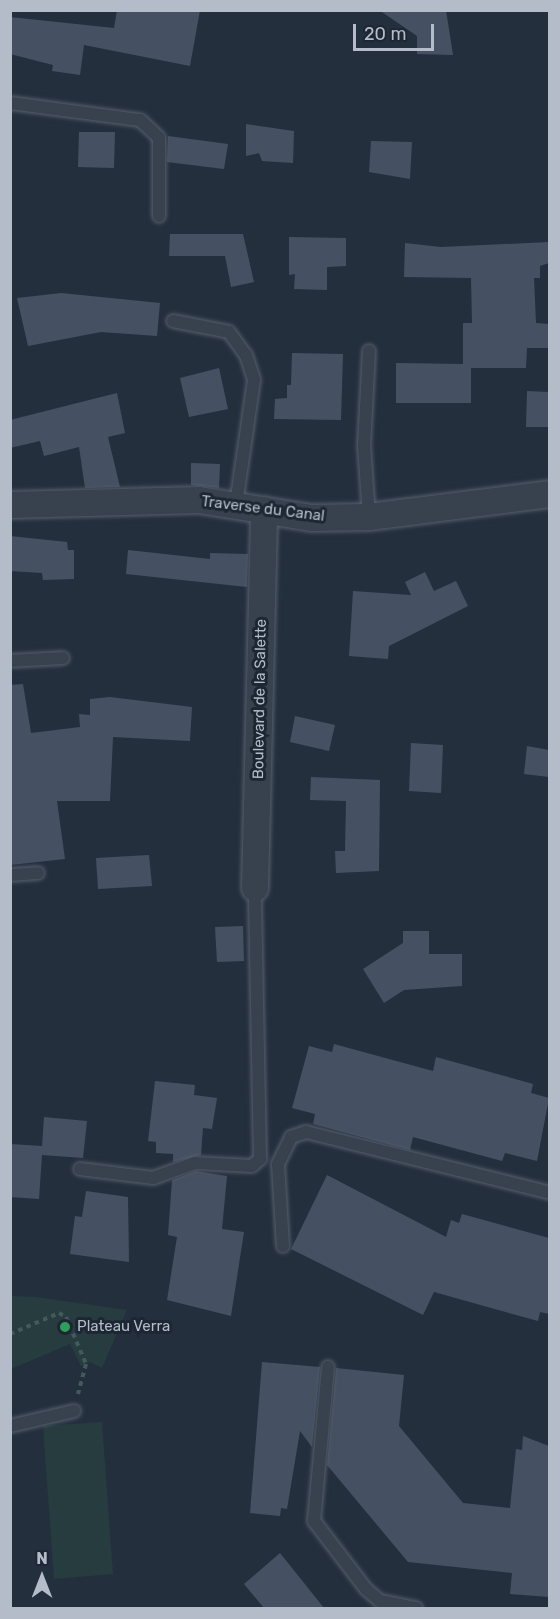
<!DOCTYPE html>
<html>
<head>
<meta charset="utf-8">
<style>
	body { margin:0 }
	#map { position:relative; width:560px; height:1619px; overflow:hidden; background:#242f3e; font-family:Rubik,sans-serif }
	div>[style] { position:absolute }
	.green>* { inset:0; background:#263c3f }
	.building>* { inset:0; background:#455162 }
	.path>* { height:4px; margin-top:-2px; transform-origin:0; background:repeating-linear-gradient(90deg,#44595c 0 4.5px,transparent 0 9px) }
	.roads { filter:drop-shadow(0 0 2px #565f6c) drop-shadow(0 0 2px #565f6c) }
	.service>* { height:12px; margin:-6px; padding:0 6px; transform-origin:6px; border-radius:6px; background:#38414e }
	.minor>* { height:26px; margin:-13px; padding:0 13px; transform-origin:13px; border-radius:13px; background:#38414e }
	.dots>* { width:16px; height:16px; translate:-50% -50%; box-sizing:border-box; border:3px solid #1d2633; border-radius:50% }
	span { translate:-50% -50%; white-space:nowrap; text-align:center; line-height:1.15; -webkit-text-stroke:6px #1d2633; paint-order:stroke }
	.street-label { font-size:15px; color:#b4bcc9 }
	.poi-label { font-size:15px; color:#b4bcc9 }
	.left { translate:0 -50%; text-align:left }
	.frame { position:absolute; inset:0; border:12px solid #b4bcc9; pointer-events:none }
	.north { position:absolute; left:12px; top:1547px; width:60px; height:60px; -webkit-text-stroke:4px #1d2633; paint-order:stroke; rotate:0deg; font-size:16px; font-weight:700; line-height:24px; text-align:center; color:#b4bcc9 }
	.north::after { content:''; display:block; margin:auto; width:21px; height:27px; background:#b4bcc9; clip-path:polygon(50% 0,100% 100%,50% 72%,0 100%) }
	.scale { position:absolute; left:353px; top:24px; width:81px; height:27px; box-sizing:border-box; border:3px solid #b4bcc9; border-top:0; padding-left:8px; font-size:18px; line-height:21px; white-space:nowrap; color:#b4bcc9; -webkit-text-stroke:4px #1d2633; paint-order:stroke }
</style>
</head>
<body>
<div id="map">
	<div class="green">
		<i style="clip-path:polygon(11px 1296px,36px 1297px,127px 1310px,102px 1368px,90px 1362px,81px 1366px,70px 1344px,11px 1369px)"></i>
		<i style="clip-path:polygon(102px 1422px,113px 1574px,54px 1579px,43px 1426px)"></i>
	</div>
	<div class="building">
		<i style="clip-path:polygon(117px 10px,200px 10px,190px 66px,84px 45px,80px 75px,52px 71px,53px 65px,10px 54px,10px 17px,114px 28px)"></i>
		<i style="clip-path:polygon(379px 10px,446px 10px,453px 55px,417px 54px,417px 36px)"></i>
		<i style="clip-path:polygon(246px 124px,294px 131px,293px 163px,262px 161px,259px 153px,246px 156px)"></i>
		<i style="clip-path:polygon(79px 132px,115px 132px,114px 168px,78px 167px)"></i>
		<i style="clip-path:polygon(168px 136px,228px 144px,224px 169px,167px 162px)"></i>
		<i style="clip-path:polygon(371px 141px,412px 142px,410px 179px,369px 172px)"></i>
		<i style="clip-path:polygon(170px 234px,243px 234px,254px 282px,231px 287px,225px 256px,169px 256px)"></i>
		<i style="clip-path:polygon(289px 237px,346px 238px,346px 266px,327px 267px,327px 290px,294px 289px,295px 274px,289px 275px)"></i>
		<i style="clip-path:polygon(549px 242px,549px 263px,540px 266px,540px 278px,534px 278px,536px 323px,549px 324px,549px 348px,527px 348px,526px 368px,471px 368px,471px 403px,396px 403px,396px 363px,463px 364px,463px 323px,472px 323px,471px 278px,404px 277px,405px 243px,441px 247px)"></i>
		<i style="clip-path:polygon(61px 293px,160px 303px,157px 336px,101px 332px,28px 346px,17px 298px)"></i>
		<i style="clip-path:polygon(292px 353px,343px 354px,341px 420px,274px 419px,275px 399px,287px 398px,287px 385px,291px 385px)"></i>
		<i style="clip-path:polygon(219px 368px,228px 409px,189px 417px,180px 378px)"></i>
		<i style="clip-path:polygon(527px 391px,549px 392px,549px 427px,526px 427px)"></i>
		<i style="clip-path:polygon(117px 393px,125px 433px,108px 437px,120px 487px,85px 488px,79px 447px,44px 456px,40px 441px,10px 448px,10px 420px)"></i>
		<i style="clip-path:polygon(191px 463px,220px 464px,219px 488px,191px 485px)"></i>
		<i style="clip-path:polygon(10px 536px,67px 542px,68px 550px,74px 550px,74px 579px,43px 580px,42px 573px,10px 571px)"></i>
		<i style="clip-path:polygon(128px 550px,210px 559px,210px 553px,248px 554px,247px 587px,126px 574px)"></i>
		<i style="clip-path:polygon(425px 572px,434px 591px,456px 581px,468px 606px,389px 646px,388px 659px,349px 656px,353px 591px,411px 595px,405px 582px)"></i>
		<i style="clip-path:polygon(23px 684px,31px 733px,80px 727px,79px 714px,90px 715px,90px 699px,110px 697px,192px 707px,190px 741px,113px 737px,110px 801px,57px 801px,65px 859px,10px 865px,10px 685px)"></i>
		<i style="clip-path:polygon(295px 716px,335px 725px,329px 751px,290px 742px)"></i>
		<i style="clip-path:polygon(411px 743px,443px 745px,441px 793px,409px 791px)"></i>
		<i style="clip-path:polygon(527px 746px,549px 750px,549px 777px,524px 774px)"></i>
		<i style="clip-path:polygon(311px 777px,380px 780px,379px 871px,336px 873px,335px 851px,345px 851px,346px 801px,310px 800px)"></i>
		<i style="clip-path:polygon(149px 855px,152px 886px,98px 889px,96px 858px)"></i>
		<i style="clip-path:polygon(243px 926px,244px 961px,217px 962px,215px 927px)"></i>
		<i style="clip-path:polygon(403px 931px,429px 931px,429px 954px,462px 954px,462px 986px,404px 990px,384px 1003px,363px 969px,403px 943px)"></i>
		<i style="clip-path:polygon(334px 1044px,433px 1071px,436px 1057px,533px 1084px,531px 1093px,549px 1098px,537px 1161px,505px 1153px,502px 1161px,413px 1137px,410px 1150px,313px 1124px,315px 1114px,292px 1108px,309px 1046px,332px 1052px)"></i>
		<i style="clip-path:polygon(155px 1081px,195px 1085px,194px 1095px,217px 1098px,212px 1129px,203px 1128px,201px 1155px,173px 1162px,173px 1154px,156px 1153px,156px 1142px,148px 1141px)"></i>
		<i style="clip-path:polygon(44px 1117px,87px 1121px,83px 1158px,42px 1155px,39px 1199px,10px 1197px,10px 1144px,42px 1146px)"></i>
		<i style="clip-path:polygon(196px 1171px,227px 1176px,222px 1229px,244px 1232px,231px 1316px,167px 1300px,177px 1237px,168px 1235px,172px 1180px)"></i>
		<i style="clip-path:polygon(327px 1175px,446px 1237px,451px 1220px,459px 1223px,462px 1214px,549px 1238px,549px 1314px,540px 1312px,538px 1321px,434px 1292px,423px 1315px,291px 1249px)"></i>
		<i style="clip-path:polygon(86px 1191px,128px 1197px,129px 1262px,70px 1254px,75px 1216px,82px 1217px)"></i>
		<i style="clip-path:polygon(262px 1362px,320px 1367px,312px 1447px,300px 1431px,287px 1509px,281px 1508px,280px 1516px,250px 1513px)"></i>
		<i style="clip-path:polygon(336px 1368px,404px 1375px,399px 1426px,463px 1503px,510px 1508px,516px 1449px,522px 1450px,523px 1436px,549px 1446px,549px 1597px,510px 1594px,512px 1573px,408px 1562px,327px 1465px)"></i>
		<i style="clip-path:polygon(280px 1553px,324px 1608px,264px 1608px,244px 1584px)"></i>
	</div>
	<div class="path">
		<i style="left:10px;top:1334px;width:53px;rotate:-23.2deg"></i>
		<i style="left:59px;top:1313px;width:8px;rotate:30deg"></i>
		<i style="left:66px;top:1317px;width:51px;rotate:66.9deg"></i>
		<i style="left:86px;top:1364px;width:31px;rotate:105deg"></i>
	</div>
	<div class="roads">
		<div class="service">
			<i style="left:10px;top:103px;width:131px;rotate:7.5deg"></i>
			<i style="left:140px;top:120px;width:26px;rotate:43deg"></i>
			<i style="left:159px;top:138px;width:78px;rotate:90deg"></i>
			<i style="left:173px;top:321px;width:57px;rotate:11.1deg"></i>
			<i style="left:229px;top:332px;width:29px;rotate:54deg"></i>
			<i style="left:246px;top:355px;width:26px;rotate:72deg"></i>
			<i style="left:254px;top:380px;width:126px;rotate:98.2deg"></i>
			<i style="left:369px;top:351px;width:94px;rotate:93deg"></i>
			<i style="left:364px;top:445px;width:72px;rotate:86deg"></i>
			<i style="left:10px;top:661px;width:53px;rotate:-3.2deg"></i>
			<i style="left:10px;top:875px;width:28px;rotate:-4deg"></i>
			<i style="left:80px;top:1169px;width:74px;rotate:7deg"></i>
			<i style="left:153px;top:1178px;width:45px;rotate:-19.7deg"></i>
			<i style="left:195px;top:1163px;width:57px;rotate:3deg"></i>
			<i style="left:252px;top:1166px;width:11px;rotate:-41deg"></i>
			<i style="left:260px;top:1159px;width:271px;rotate:-91.1deg"></i>
			<i style="left:283px;top:1246px;width:82px;rotate:-93.5deg"></i>
			<i style="left:278px;top:1164px;width:30px;rotate:-64deg"></i>
			<i style="left:291px;top:1137px;width:16px;rotate:-18deg"></i>
			<i style="left:306px;top:1132px;width:252px;rotate:14deg"></i>
			<i style="left:328px;top:1367px;width:155px;rotate:95.2deg"></i>
			<i style="left:314px;top:1521px;width:86px;rotate:52.6deg"></i>
			<i style="left:366px;top:1589px;width:18px;rotate:41deg"></i>
			<i style="left:380px;top:1601px;width:37px;rotate:11deg"></i>
			<i style="left:10px;top:1426px;width:66px;rotate:-13.2deg"></i>
		</div>
		<div class="minor">
			<i style="left:10px;top:505px;width:189px;rotate:-1.5deg"></i>
			<i style="left:199px;top:500px;width:114px;rotate:9.1deg"></i>
			<i style="left:312px;top:518px;width:57px;rotate:-1deg"></i>
			<i style="left:369px;top:517px;width:182px;rotate:-7.2deg"></i>
			<i style="left:255px;top:888px;width:378px;rotate:-88.6deg"></i>
		</div>
	</div>
	<div class="dots">
		<i style="left:65px;top:1327px;background:#2e9e5b"></i>
	</div>
	<div class="street-label">
		<span style="left:263px;top:509px;rotate:7deg">Traverse du Canal</span>
		<span style="left:260px;top:699px;rotate:-89deg">Boulevard de la Salette</span>
	</div>
	<div class="poi-label">
		<span class="left" style="left:77px;top:1327px">Plateau Verra</span>
	</div>
	<div class="frame"></div>
	<div class="north">N</div>
	<div class="scale">20 m</div>
</div>
</body>
</html>
